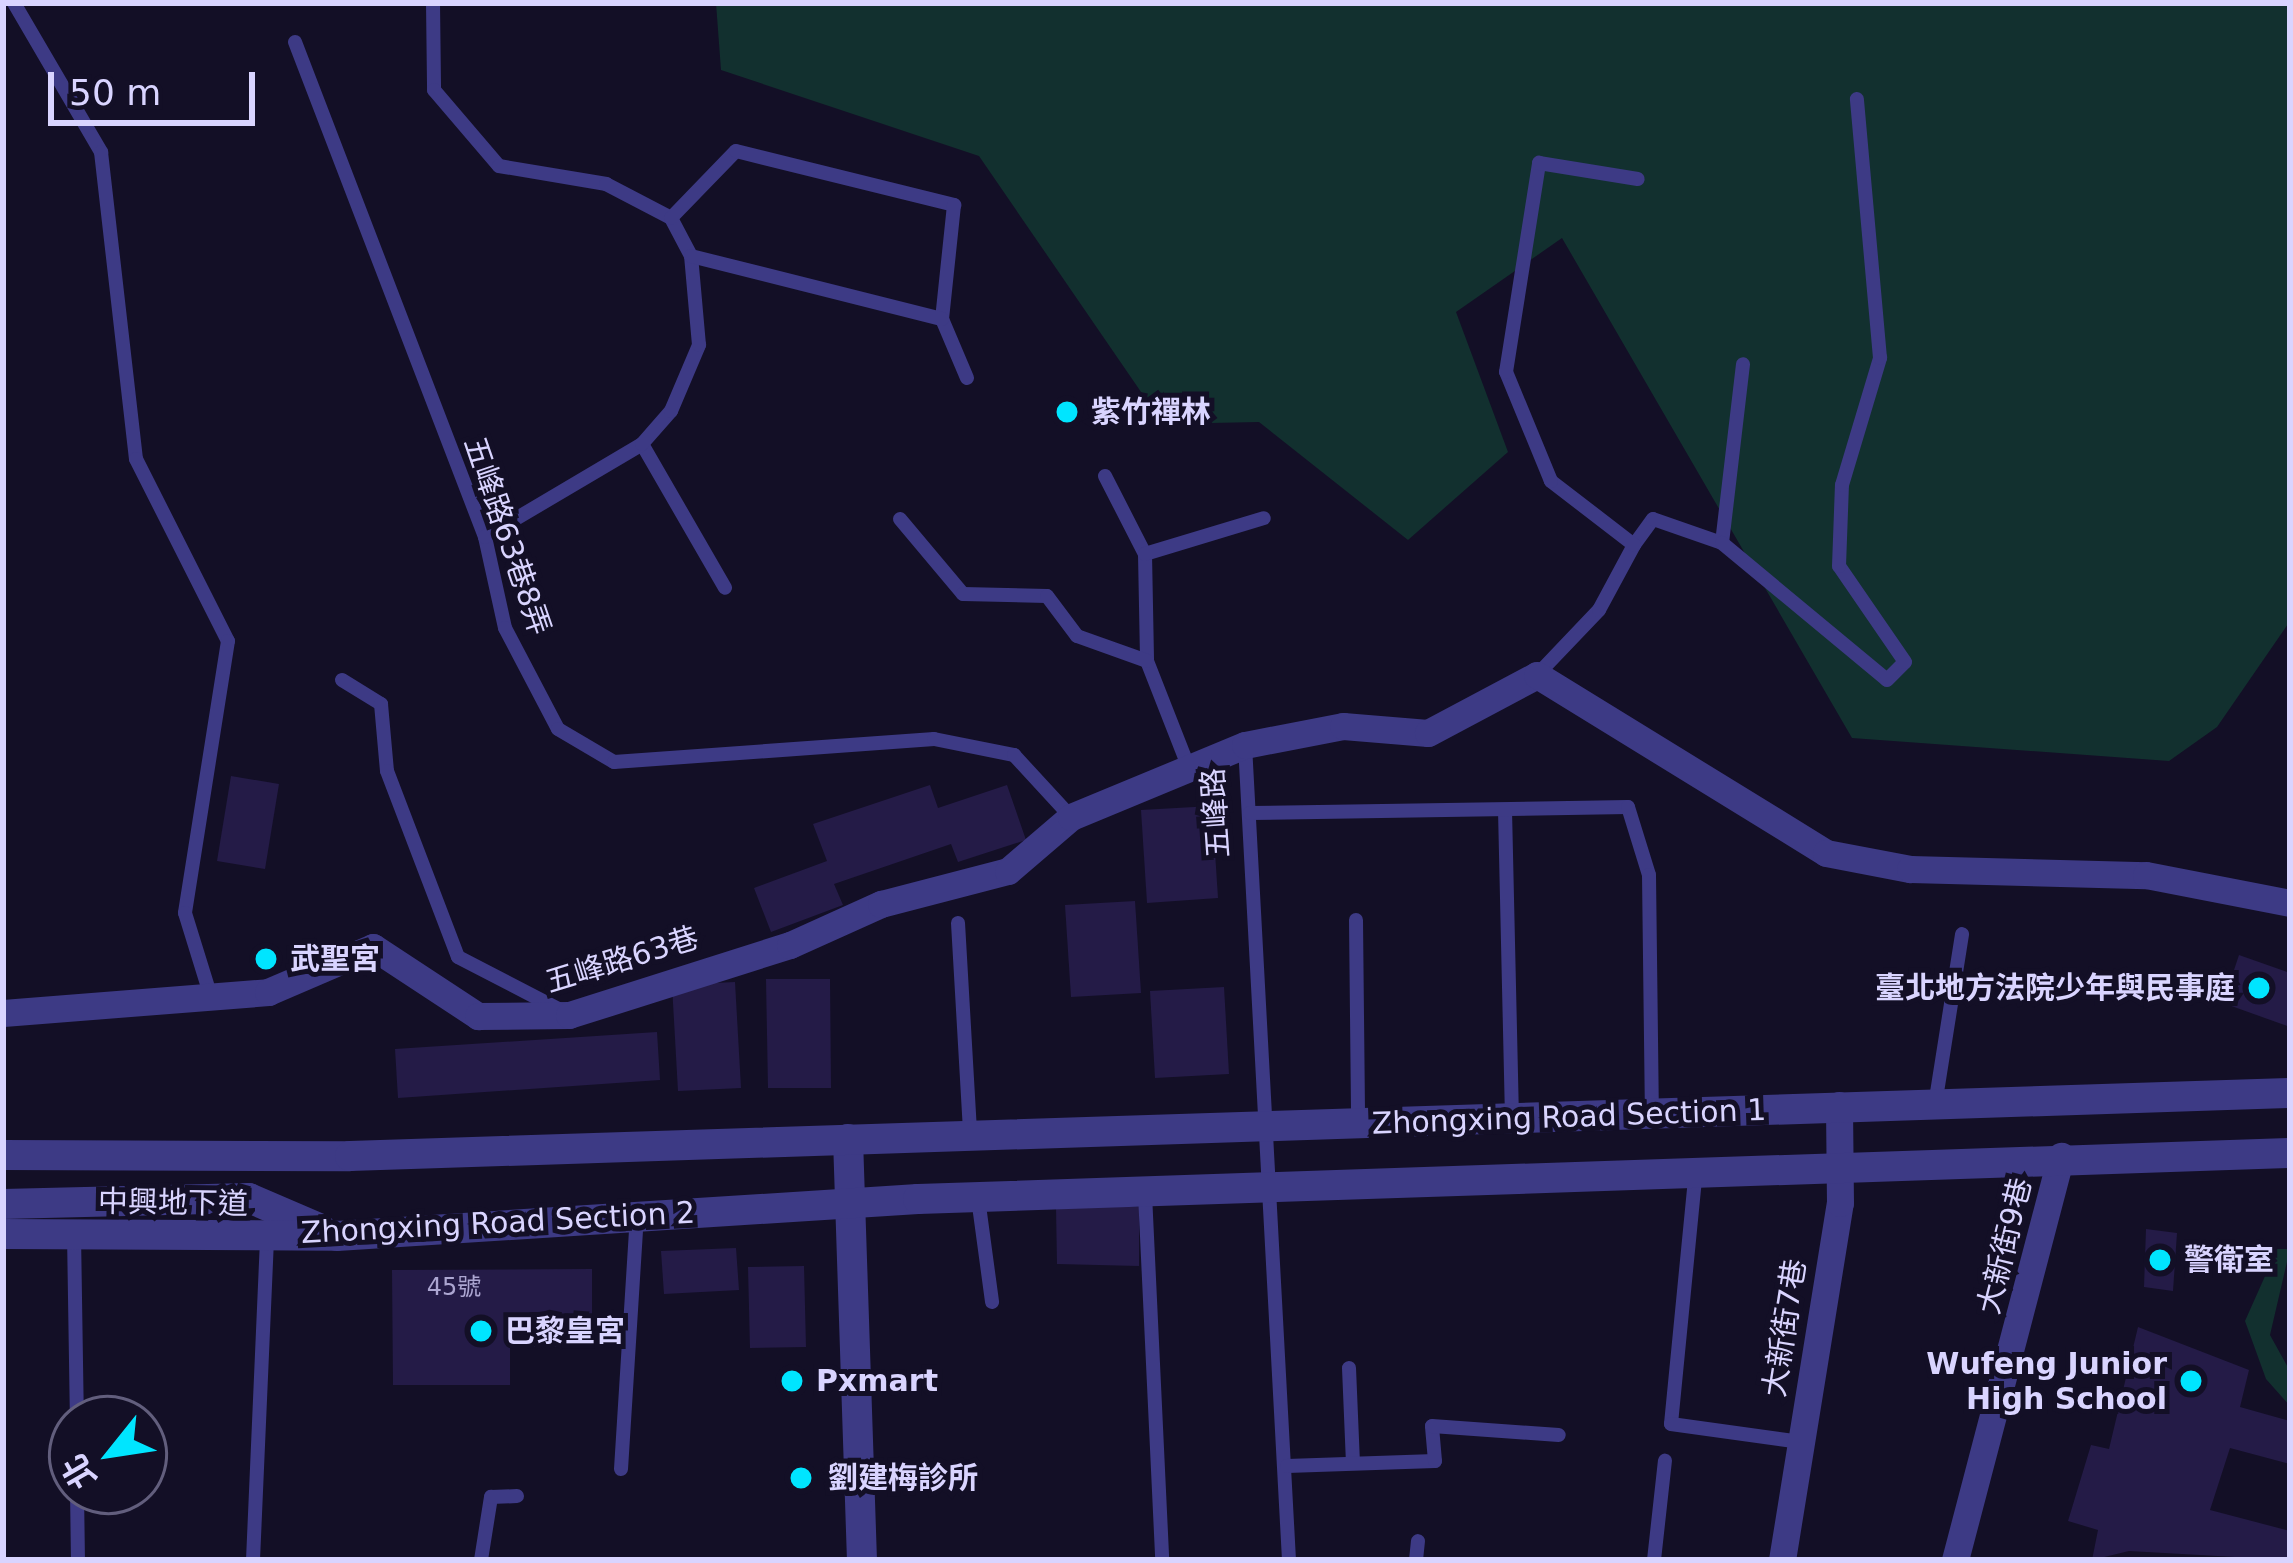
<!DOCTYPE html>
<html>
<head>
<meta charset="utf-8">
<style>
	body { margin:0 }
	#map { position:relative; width:2293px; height:1563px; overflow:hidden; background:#130f26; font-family:"DejaVu Sans","Noto Sans TC",sans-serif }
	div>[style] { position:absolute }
	.green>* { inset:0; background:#12302f }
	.building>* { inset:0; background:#241b47 }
	.service>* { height:14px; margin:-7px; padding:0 7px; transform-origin:7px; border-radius:7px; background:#3d3a85 }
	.minor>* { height:27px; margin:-13.5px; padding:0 13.5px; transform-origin:13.5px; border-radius:13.5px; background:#3d3a85 }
	.tertiary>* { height:30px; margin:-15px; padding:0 15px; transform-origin:15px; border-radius:15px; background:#3d3a85 }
	.dots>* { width:33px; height:33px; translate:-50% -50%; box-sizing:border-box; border:6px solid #130f26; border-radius:50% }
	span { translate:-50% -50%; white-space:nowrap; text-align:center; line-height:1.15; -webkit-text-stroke:10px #130f26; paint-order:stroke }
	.number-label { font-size:24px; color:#aca6d1 }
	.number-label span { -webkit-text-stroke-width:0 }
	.poi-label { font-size:30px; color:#d9d4ff; font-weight:700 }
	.left { translate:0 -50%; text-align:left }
	.right { translate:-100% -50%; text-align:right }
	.street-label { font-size:30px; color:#d9d4ff }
	.frame { position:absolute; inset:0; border:6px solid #d9d4ff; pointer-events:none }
	.north { position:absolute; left:48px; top:1395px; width:120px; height:120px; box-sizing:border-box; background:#130f26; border:3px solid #625e7d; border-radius:50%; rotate:240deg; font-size:33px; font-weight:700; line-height:48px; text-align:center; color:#d9d4ff }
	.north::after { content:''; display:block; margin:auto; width:42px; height:54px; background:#00e5ff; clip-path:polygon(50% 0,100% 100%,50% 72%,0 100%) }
	.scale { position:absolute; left:48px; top:72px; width:207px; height:54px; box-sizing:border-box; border:6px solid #d9d4ff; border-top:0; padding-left:15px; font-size:36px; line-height:42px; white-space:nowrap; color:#d9d4ff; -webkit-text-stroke:9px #130f26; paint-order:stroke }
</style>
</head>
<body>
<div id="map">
	<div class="green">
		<i style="clip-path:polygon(716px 3px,2290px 3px,2290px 621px,2217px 727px,2169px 761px,1852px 738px,1562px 238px,1456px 312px,1508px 452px,1408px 540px,1259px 422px,1163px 424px,979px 156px,721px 70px)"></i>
		<i style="clip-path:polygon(2234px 1249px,2290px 1249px,2270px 1335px,2290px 1371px,2290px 1406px,2266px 1379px,2245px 1321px,2270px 1265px,2235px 1265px)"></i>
	</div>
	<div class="building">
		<i style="clip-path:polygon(231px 776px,279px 784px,265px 869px,217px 861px)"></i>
		<i style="clip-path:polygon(930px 785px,938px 808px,1007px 785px,1026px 840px,958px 862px,951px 844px,834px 884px,843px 905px,771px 932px,754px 888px,827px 861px,813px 824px)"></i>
		<i style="clip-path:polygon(1212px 806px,1218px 898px,1147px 903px,1141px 810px)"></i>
		<i style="clip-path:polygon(1135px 901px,1141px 993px,1071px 997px,1065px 905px)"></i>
		<i style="clip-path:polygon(2239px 955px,2290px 973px,2290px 1027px,2223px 1003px)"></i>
		<i style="clip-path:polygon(766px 979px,830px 979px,831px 1088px,768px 1088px)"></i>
		<i style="clip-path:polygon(735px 982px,741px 1088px,678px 1091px,672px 985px)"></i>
		<i style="clip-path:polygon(1224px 987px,1229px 1074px,1155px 1078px,1150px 991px)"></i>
		<i style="clip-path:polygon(657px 1032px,660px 1080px,398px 1098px,395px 1049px)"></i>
		<i style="clip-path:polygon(1056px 1207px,1139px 1207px,1139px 1266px,1057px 1264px)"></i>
		<i style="clip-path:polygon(2146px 1229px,2177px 1233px,2173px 1291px,2144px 1287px)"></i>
		<i style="clip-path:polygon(736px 1248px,739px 1290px,664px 1294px,661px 1251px)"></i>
		<i style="clip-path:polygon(804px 1266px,806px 1347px,750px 1348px,748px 1267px)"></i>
		<i style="clip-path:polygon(592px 1269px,592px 1316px,569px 1316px,569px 1347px,510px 1347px,510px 1385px,393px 1385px,392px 1270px)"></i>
		<i style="clip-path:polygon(2138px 1327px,2249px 1370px,2240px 1407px,2290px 1421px,2290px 1464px,2230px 1448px,2210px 1510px,2290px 1531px,2290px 1560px,2129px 1551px,2092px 1560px,2098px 1530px,2068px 1521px,2091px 1445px,2109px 1449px)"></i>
	</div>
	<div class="service">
		<i style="left:14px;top:3px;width:173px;rotate:59.7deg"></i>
		<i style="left:101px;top:152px;width:309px;rotate:83.5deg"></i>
		<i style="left:136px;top:459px;width:204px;rotate:63.2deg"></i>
		<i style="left:228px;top:641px;width:275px;rotate:99deg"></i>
		<i style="left:185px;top:913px;width:88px;rotate:72.8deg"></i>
		<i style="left:433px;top:3px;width:87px;rotate:89.3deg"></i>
		<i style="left:434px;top:90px;width:100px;rotate:49.5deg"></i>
		<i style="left:499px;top:166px;width:109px;rotate:9.5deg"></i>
		<i style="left:606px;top:184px;width:73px;rotate:27.6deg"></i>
		<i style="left:671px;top:218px;width:43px;rotate:62.2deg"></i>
		<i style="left:295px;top:42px;width:530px;rotate:69deg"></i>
		<i style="left:485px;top:537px;width:93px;rotate:77.6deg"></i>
		<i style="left:505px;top:628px;width:114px;rotate:62.3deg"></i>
		<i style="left:558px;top:729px;width:65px;rotate:30.5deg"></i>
		<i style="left:614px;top:762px;width:321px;rotate:-4.1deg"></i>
		<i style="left:934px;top:739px;width:82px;rotate:11.3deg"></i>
		<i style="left:1014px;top:755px;width:84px;rotate:47.4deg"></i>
		<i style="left:671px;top:218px;width:93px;rotate:-45.9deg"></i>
		<i style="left:736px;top:151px;width:225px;rotate:13.9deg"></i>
		<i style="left:954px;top:205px;width:115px;rotate:96deg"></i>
		<i style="left:942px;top:319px;width:64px;rotate:67deg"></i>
		<i style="left:642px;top:444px;width:166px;rotate:60deg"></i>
		<i style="left:1105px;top:476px;width:88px;rotate:62.9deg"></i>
		<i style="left:1145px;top:554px;width:107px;rotate:88.9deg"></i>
		<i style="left:1147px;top:661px;width:115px;rotate:68.6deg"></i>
		<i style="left:900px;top:519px;width:98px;rotate:50deg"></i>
		<i style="left:963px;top:594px;width:84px;rotate:1.4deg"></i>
		<i style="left:1047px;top:596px;width:50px;rotate:53.1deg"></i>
		<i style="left:1077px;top:636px;width:74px;rotate:19.7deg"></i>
		<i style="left:485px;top:537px;width:182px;rotate:-30.6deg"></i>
		<i style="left:642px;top:444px;width:44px;rotate:-48.7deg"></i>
		<i style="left:671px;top:411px;width:72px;rotate:-67deg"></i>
		<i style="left:699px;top:345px;width:89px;rotate:-95.1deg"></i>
		<i style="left:691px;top:256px;width:259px;rotate:14.1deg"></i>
		<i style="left:1722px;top:543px;width:180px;rotate:-83.3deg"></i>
		<i style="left:1634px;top:545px;width:32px;rotate:-54deg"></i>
		<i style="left:1653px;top:519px;width:73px;rotate:19.2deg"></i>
		<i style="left:1722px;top:543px;width:214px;rotate:39.7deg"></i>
		<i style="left:1887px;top:680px;width:25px;rotate:-45deg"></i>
		<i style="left:1905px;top:662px;width:116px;rotate:-124.5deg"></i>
		<i style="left:1839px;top:566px;width:81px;rotate:-87.9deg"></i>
		<i style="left:1842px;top:485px;width:133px;rotate:-73.3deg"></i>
		<i style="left:1880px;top:358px;width:260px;rotate:-95.1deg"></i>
		<i style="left:1145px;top:554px;width:124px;rotate:-16.8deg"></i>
		<i style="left:1537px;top:675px;width:90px;rotate:-46.4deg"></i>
		<i style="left:1599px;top:610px;width:74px;rotate:-61.7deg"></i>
		<i style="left:1634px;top:545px;width:105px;rotate:-142.4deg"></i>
		<i style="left:1551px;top:481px;width:118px;rotate:-112.4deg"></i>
		<i style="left:1506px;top:372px;width:212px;rotate:-81deg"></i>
		<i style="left:1539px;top:163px;width:100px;rotate:9.2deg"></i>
		<i style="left:342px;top:680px;width:46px;rotate:31.6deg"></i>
		<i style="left:381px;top:704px;width:67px;rotate:84.9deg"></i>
		<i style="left:387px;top:771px;width:199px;rotate:69.1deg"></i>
		<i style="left:458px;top:957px;width:119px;rotate:27.4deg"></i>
		<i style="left:1245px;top:745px;width:816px;rotate:86.91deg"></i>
		<i style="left:1505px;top:810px;width:310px;rotate:88.7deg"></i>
		<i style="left:1250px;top:813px;width:378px;rotate:-0.9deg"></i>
		<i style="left:1628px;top:807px;width:71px;rotate:72.8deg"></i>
		<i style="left:1649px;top:875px;width:238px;rotate:89.3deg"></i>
		<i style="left:1356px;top:920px;width:206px;rotate:89.4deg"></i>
		<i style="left:958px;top:923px;width:209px;rotate:86.7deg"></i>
		<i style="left:1935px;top:1105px;width:173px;rotate:-81deg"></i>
		<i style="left:1695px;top:1179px;width:246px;rotate:95.6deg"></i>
		<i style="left:1671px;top:1424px;width:131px;rotate:7.9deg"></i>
		<i style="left:1145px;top:1194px;width:366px;rotate:87.3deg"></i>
		<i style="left:978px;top:1198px;width:105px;rotate:82.3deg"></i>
		<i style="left:74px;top:1234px;width:185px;rotate:89.1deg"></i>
		<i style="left:1349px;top:1368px;width:95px;rotate:87.6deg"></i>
		<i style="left:1287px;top:1466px;width:148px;rotate:-1.9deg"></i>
		<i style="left:1435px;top:1461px;width:35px;rotate:-95deg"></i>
		<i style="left:1432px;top:1426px;width:127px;rotate:4.1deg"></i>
		<i style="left:621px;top:1469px;width:255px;rotate:-86.4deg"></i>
		<i style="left:77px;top:1491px;width:69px;rotate:89.2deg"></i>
		<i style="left:253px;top:1560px;width:325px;rotate:-87.5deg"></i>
		<i style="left:481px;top:1560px;width:64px;rotate:-81deg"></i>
		<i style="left:491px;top:1497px;width:26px;rotate:-2deg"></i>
		<i style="left:1416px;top:1560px;width:19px;rotate:-84deg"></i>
		<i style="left:1654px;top:1560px;width:100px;rotate:-83.7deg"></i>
	</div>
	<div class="minor">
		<i style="left:3px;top:1013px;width:266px;rotate:-4.5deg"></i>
		<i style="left:268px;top:992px;width:114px;rotate:-23.2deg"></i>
		<i style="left:373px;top:947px;width:126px;rotate:33.3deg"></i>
		<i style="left:478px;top:1016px;width:91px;rotate:-0.6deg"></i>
		<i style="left:569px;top:1015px;width:232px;rotate:-17.6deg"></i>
		<i style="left:790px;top:945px;width:100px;rotate:-24.3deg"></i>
		<i style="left:881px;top:904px;width:131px;rotate:-14.6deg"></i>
		<i style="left:1008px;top:871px;width:83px;rotate:-40.6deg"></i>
		<i style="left:1071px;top:817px;width:188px;rotate:-22.5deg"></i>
		<i style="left:1245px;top:745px;width:100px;rotate:-11deg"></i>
		<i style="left:1343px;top:726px;width:85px;rotate:4.7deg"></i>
		<i style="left:1428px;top:733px;width:123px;rotate:-28deg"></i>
		<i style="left:1537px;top:675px;width:339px;rotate:31.6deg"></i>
		<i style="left:1826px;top:853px;width:86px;rotate:10.8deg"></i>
		<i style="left:1910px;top:869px;width:236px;rotate:1.5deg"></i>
		<i style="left:2146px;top:875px;width:147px;rotate:11deg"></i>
		<i style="left:1782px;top:1560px;width:362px;rotate:-80.8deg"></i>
		<i style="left:1840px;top:1203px;width:98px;rotate:-90.6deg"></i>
		<i style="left:1955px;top:1560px;width:418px;rotate:-75.3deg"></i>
	</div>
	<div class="tertiary">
		<i style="left:848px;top:1139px;width:421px;rotate:88.1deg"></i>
		<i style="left:3px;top:1155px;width:347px;rotate:0.2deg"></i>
		<i style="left:350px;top:1156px;width:1941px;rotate:-1.86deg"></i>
		<i style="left:3px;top:1204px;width:246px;rotate:-1.4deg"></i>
		<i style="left:249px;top:1198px;width:78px;rotate:23.3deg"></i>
		<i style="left:3px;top:1234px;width:334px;rotate:0.3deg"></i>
		<i style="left:337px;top:1236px;width:582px;rotate:-3.64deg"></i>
		<i style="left:918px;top:1199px;width:1373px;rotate:-1.92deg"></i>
	</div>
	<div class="dots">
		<i style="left:1067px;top:412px;background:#00e5ff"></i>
		<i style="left:266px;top:959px;background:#00e5ff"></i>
		<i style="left:2259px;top:988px;background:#00e5ff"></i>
		<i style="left:2160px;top:1260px;background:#00e5ff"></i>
		<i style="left:481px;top:1331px;background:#00e5ff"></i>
		<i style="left:792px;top:1381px;background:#00e5ff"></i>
		<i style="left:2191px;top:1381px;background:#00e5ff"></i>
		<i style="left:801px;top:1478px;background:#00e5ff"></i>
	</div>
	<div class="number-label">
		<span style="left:454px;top:1288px">45號</span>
	</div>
	<div class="poi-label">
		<span class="left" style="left:1091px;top:412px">紫竹禪林</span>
		<span class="left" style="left:290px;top:959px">武聖宮</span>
		<span class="right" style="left:2235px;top:988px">臺北地方法院少年與民事庭</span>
		<span class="left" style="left:2184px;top:1260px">警衛室</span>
		<span class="left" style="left:505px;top:1331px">巴黎皇宮</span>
		<span class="right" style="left:2167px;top:1381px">Wufeng Junior<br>High School</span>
		<span class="left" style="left:816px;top:1381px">Pxmart</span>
		<span class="left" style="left:828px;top:1478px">劉建梅診所</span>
	</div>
	<div class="street-label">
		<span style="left:507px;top:536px;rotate:71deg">五峰路63巷8弄</span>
		<span style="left:1216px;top:813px;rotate:-94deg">五峰路</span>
		<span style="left:622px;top:960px;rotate:-17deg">五峰路63巷</span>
		<span style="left:1569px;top:1117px;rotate:-2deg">Zhongxing Road Section 1</span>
		<span style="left:173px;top:1203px;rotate:1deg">中興地下道</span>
		<span style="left:498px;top:1223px;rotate:-3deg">Zhongxing Road Section 2</span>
		<span style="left:2005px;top:1246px;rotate:-76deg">大新街9巷</span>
		<span style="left:1785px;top:1328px;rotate:-81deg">大新街7巷</span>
	</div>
	<div class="frame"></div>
	<div class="north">北</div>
	<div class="scale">50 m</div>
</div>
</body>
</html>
